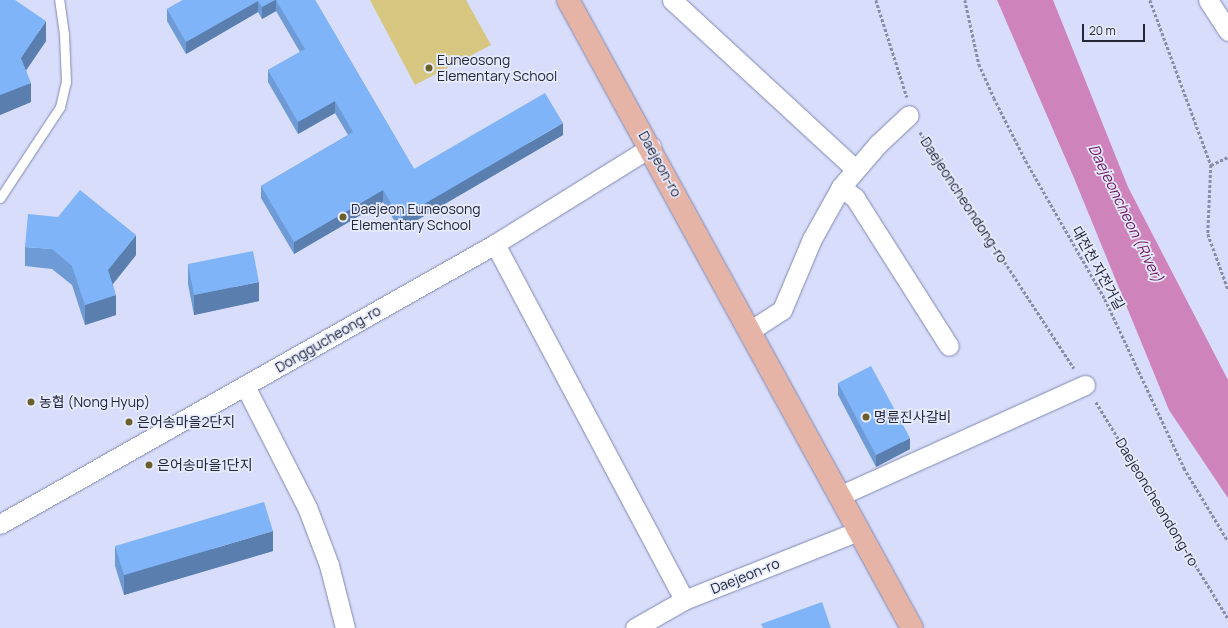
<!DOCTYPE html>
<html>
<head>
<meta charset="utf-8">
<style>
	body { margin:0 }
	#map { position:relative; width:1228px; height:628px; overflow:hidden; background:#d7ddfa; font-family:Manrope,"Noto Sans KR",sans-serif }
	div>[style] { position:absolute }
	.green>* { inset:0; background:#d7c680 }
	.water>* { inset:0; background:#ce84bb }
	.path>* { height:2.5px; margin-top:-1.25px; transform-origin:0; background:repeating-linear-gradient(90deg,#898ea6 0 3px,transparent 0 5px) }
	.roads { filter:drop-shadow(0 0 1px #8088b4) drop-shadow(0 0 1px #8088b4) }
	.lane>* { height:9px; margin:-4.5px; padding:0 4.5px; transform-origin:4.5px; border-radius:4.5px; background:#fff }
	.street>* { height:19px; margin:-9.5px; padding:0 9.5px; transform-origin:9.5px; border-radius:9.5px; background:#fff }
	.primary>* { height:22px; margin:-11px; padding:0 11px; transform-origin:11px; border-radius:11px; background:#e5b4a6 }
	.wall>* { inset:0; background:#6e9bd6 }
	.shaded-wall>* { inset:0; background:#5a7eae }
	.building>* { inset:0; background:#80b4f9 }
	.dots>* { width:11px; height:11px; translate:-50% -50%; box-sizing:border-box; border:2px solid #e7ebfe; border-radius:50% }
	span { translate:-50% -50%; white-space:nowrap; text-align:center; line-height:1.15; -webkit-text-stroke:3.5px #e7ebfe; paint-order:stroke }
	.poi-label { font-size:14px; color:#242738 }
	.left { translate:0 -50%; text-align:left }
	.street-label { font-size:14px; color:#242738 }
	.water-label { font-size:15px; color:#6c145d; font-style:italic }
	.scale { position:absolute; left:1082px; top:24px; width:63px; height:18px; box-sizing:border-box; border:2px solid #242738; border-top:0; padding-left:5px; font-size:12px; line-height:14px; white-space:nowrap; color:#242738; -webkit-text-stroke:3px #e7ebfe; paint-order:stroke }
</style>
</head>
<body>
<div id="map">
	<div class="green">
		<i style="clip-path:polygon(370px 0,466px 0,491px 45px,415px 85px)"></i>
	</div>
	<div class="water">
		<i style="clip-path:polygon(997px 0,1053px 0,1128px 187px,1228px 380px,1228px 498px,1169px 410px,1074px 178px)"></i>
	</div>
	<div class="path">
		<i style="left:876px;top:0;width:102px;rotate:72.3deg"></i>
		<i style="left:965px;top:0;width:66px;rotate:77.7deg"></i>
		<i style="left:979px;top:64px;width:37px;rotate:66deg"></i>
		<i style="left:994px;top:98px;width:71px;rotate:63.1deg"></i>
		<i style="left:1026px;top:161px;width:159px;rotate:60.2deg"></i>
		<i style="left:1105px;top:299px;width:187px;rotate:64.9deg"></i>
		<i style="left:1184px;top:468px;width:85px;rotate:58.9deg"></i>
		<i style="left:1150px;top:0;width:176px;rotate:69.7deg"></i>
		<i style="left:1211px;top:165px;width:69px;rotate:92.5deg"></i>
		<i style="left:1208px;top:234px;width:59px;rotate:70deg"></i>
		<i style="left:920px;top:132px;width:282px;rotate:56.9deg"></i>
		<i style="left:1211px;top:165px;width:19px;rotate:-25deg"></i>
		<i style="left:1096px;top:402px;width:253px;rotate:58.6deg"></i>
	</div>
	<div class="roads">
		<div class="lane">
			<i style="left:0;top:198px;width:109px;rotate:-56.6deg"></i>
			<i style="left:60px;top:107px;width:26px;rotate:-77deg"></i>
			<i style="left:66px;top:82px;width:48px;rotate:-92.4deg"></i>
			<i style="left:64px;top:34px;width:34px;rotate:-98deg"></i>
		</div>
		<div class="street">
			<i style="left:672px;top:0;width:249px;rotate:42.7deg"></i>
			<i style="left:1208px;top:0;width:37px;rotate:57deg"></i>
			<i style="left:841px;top:187px;width:18px;rotate:38deg"></i>
			<i style="left:855px;top:198px;width:175px;rotate:57.6deg"></i>
			<i style="left:495px;top:244px;width:403px;rotate:62deg"></i>
			<i style="left:751px;top:330px;width:37px;rotate:-33deg"></i>
			<i style="left:782px;top:310px;width:77px;rotate:-67.1deg"></i>
			<i style="left:812px;top:239px;width:60px;rotate:-60.9deg"></i>
			<i style="left:841px;top:187px;width:57px;rotate:-49.3deg"></i>
			<i style="left:878px;top:144px;width:42px;rotate:-43.1deg"></i>
			<i style="left:245px;top:386px;width:136px;rotate:62.9deg"></i>
			<i style="left:307px;top:507px;width:62px;rotate:69.2deg"></i>
			<i style="left:329px;top:565px;width:65px;rotate:75.7deg"></i>
			<i style="left:839px;top:496px;width:270px;rotate:-24.3deg"></i>
			<i style="left:0;top:524px;width:569px;rotate:-29.49deg"></i>
			<i style="left:495px;top:244px;width:184px;rotate:-31.9deg"></i>
			<i style="left:635px;top:628px;width:56px;rotate:-29.7deg"></i>
			<i style="left:684px;top:600px;width:187px;rotate:-21.6deg"></i>
		</div>
		<div class="primary">
			<i style="left:568px;top:0;width:716px;rotate:61.29deg"></i>
		</div>
	</div>
	<div class="wall">
		<i style="clip-path:polygon(0 0,46px 41px,26px 70px,31px 102px,0 115px)"></i>
		<i style="clip-path:polygon(183px 0,315px 0,414px 169px,563px 135px,400px 230px,383px 202px,294px 254px,261px 198px,261px 186px,348px 135px,335px 113px,298px 134px,268px 82px,268px 70px,300px 52px,276px 11px,262px 19px,258px 12px,186px 54px,167px 21px,167px 9px)"></i>
		<i style="clip-path:polygon(25px 247px,136px 255px,113px 284px,116px 315px,85px 325px,72px 285px,52px 269px,25px 266px)"></i>
		<i style="clip-path:polygon(188px 264px,259px 301px,194px 315px,188px 284px)"></i>
		<i style="clip-path:polygon(838px 383px,910px 449px,876px 467px,838px 395px)"></i>
		<i style="clip-path:polygon(115px 546px,273px 551px,124px 595px,115px 566px)"></i>
	</div>
	<div class="shaded-wall">
		<i style="clip-path:polygon(275px 0,276px 0,276px 11px,262px 19px,262px 7px)"></i>
		<i style="clip-path:polygon(258px 1px,258px 12px,186px 54px,186px 42px)"></i>
		<i style="clip-path:polygon(46px 21px,46px 41px,21px 78px,21px 58px)"></i>
		<i style="clip-path:polygon(31px 83px,31px 102px,0 115px,0 95px)"></i>
		<i style="clip-path:polygon(335px 101px,335px 113px,298px 134px,298px 122px)"></i>
		<i style="clip-path:polygon(563px 123px,563px 135px,400px 230px,400px 218px)"></i>
		<i style="clip-path:polygon(383px 190px,383px 202px,294px 254px,294px 242px)"></i>
		<i style="clip-path:polygon(136px 235px,136px 255px,108px 290px,108px 270px)"></i>
		<i style="clip-path:polygon(259px 282px,259px 301px,194px 315px,194px 295px)"></i>
		<i style="clip-path:polygon(116px 295px,116px 315px,85px 325px,85px 305px)"></i>
		<i style="clip-path:polygon(910px 438px,910px 449px,876px 467px,876px 455px)"></i>
		<i style="clip-path:polygon(273px 531px,273px 551px,124px 595px,124px 575px)"></i>
	</div>
	<div class="building">
		<i style="clip-path:polygon(0 0,15px 0,46px 21px,21px 58px,31px 83px,0 95px)"></i>
		<i style="clip-path:polygon(183px 0,275px 0,262px 7px,258px 1px,186px 42px,167px 9px)"></i>
		<i style="clip-path:polygon(276px 0,315px 0,414px 169px,545px 93px,563px 123px,400px 218px,383px 190px,294px 242px,261px 186px,353px 132px,335px 101px,298px 122px,268px 70px,305px 49px)"></i>
		<i style="clip-path:polygon(80px 190px,136px 235px,108px 270px,116px 295px,85px 305px,72px 266px,52px 249px,25px 247px,28px 214px,58px 217px)"></i>
		<i style="clip-path:polygon(253px 251px,259px 282px,194px 295px,188px 264px)"></i>
		<i style="clip-path:polygon(871px 366px,910px 438px,876px 455px,838px 383px)"></i>
		<i style="clip-path:polygon(264px 502px,273px 531px,124px 575px,115px 546px)"></i>
		<i style="clip-path:polygon(822px 602px,831px 628px,763px 628px,761px 624px)"></i>
	</div>
	<div class="dots">
		<i style="left:429px;top:68px;background:#6b5f2c"></i>
		<i style="left:343px;top:217px;background:#6b5f2c"></i>
		<i style="left:31px;top:402px;background:#6b5f2c"></i>
		<i style="left:866px;top:417px;background:#6b5f2c"></i>
		<i style="left:129px;top:422px;background:#6b5f2c"></i>
		<i style="left:149px;top:465px;background:#6b5f2c"></i>
	</div>
	<div class="poi-label">
		<span class="left" style="left:437px;top:68px">Euneosong<br>Elementary School</span>
		<span class="left" style="left:351px;top:217px">Daejeon Euneosong<br>Elementary School</span>
		<span class="left" style="left:39px;top:402px">농협 (Nong Hyup)</span>
		<span class="left" style="left:874px;top:417px">명륜진사갈비</span>
		<span class="left" style="left:137px;top:422px">은어송마을2단지</span>
		<span class="left" style="left:157px;top:465px">은어송마을1단지</span>
	</div>
	<div class="street-label">
		<span style="left:660px;top:164px;rotate:61deg">Daejeon-ro</span>
		<span style="left:964px;top:200px;rotate:57deg">Daejeoncheondong-ro</span>
		<span style="left:1098px;top:268px;rotate:61deg">대전천 자전거길</span>
		<span style="left:328px;top:339px;rotate:-30deg">Donggucheong-ro</span>
		<span style="left:1157px;top:502px;rotate:59deg">Daejeoncheondong-ro</span>
		<span style="left:745px;top:576px;rotate:-22deg">Daejeon-ro</span>
	</div>
	<div class="water-label">
		<span style="left:1126px;top:213px;rotate:64deg">Daejeoncheon (River)</span>
	</div>
	<div class="scale">20 m</div>
</div>
</body>
</html>
